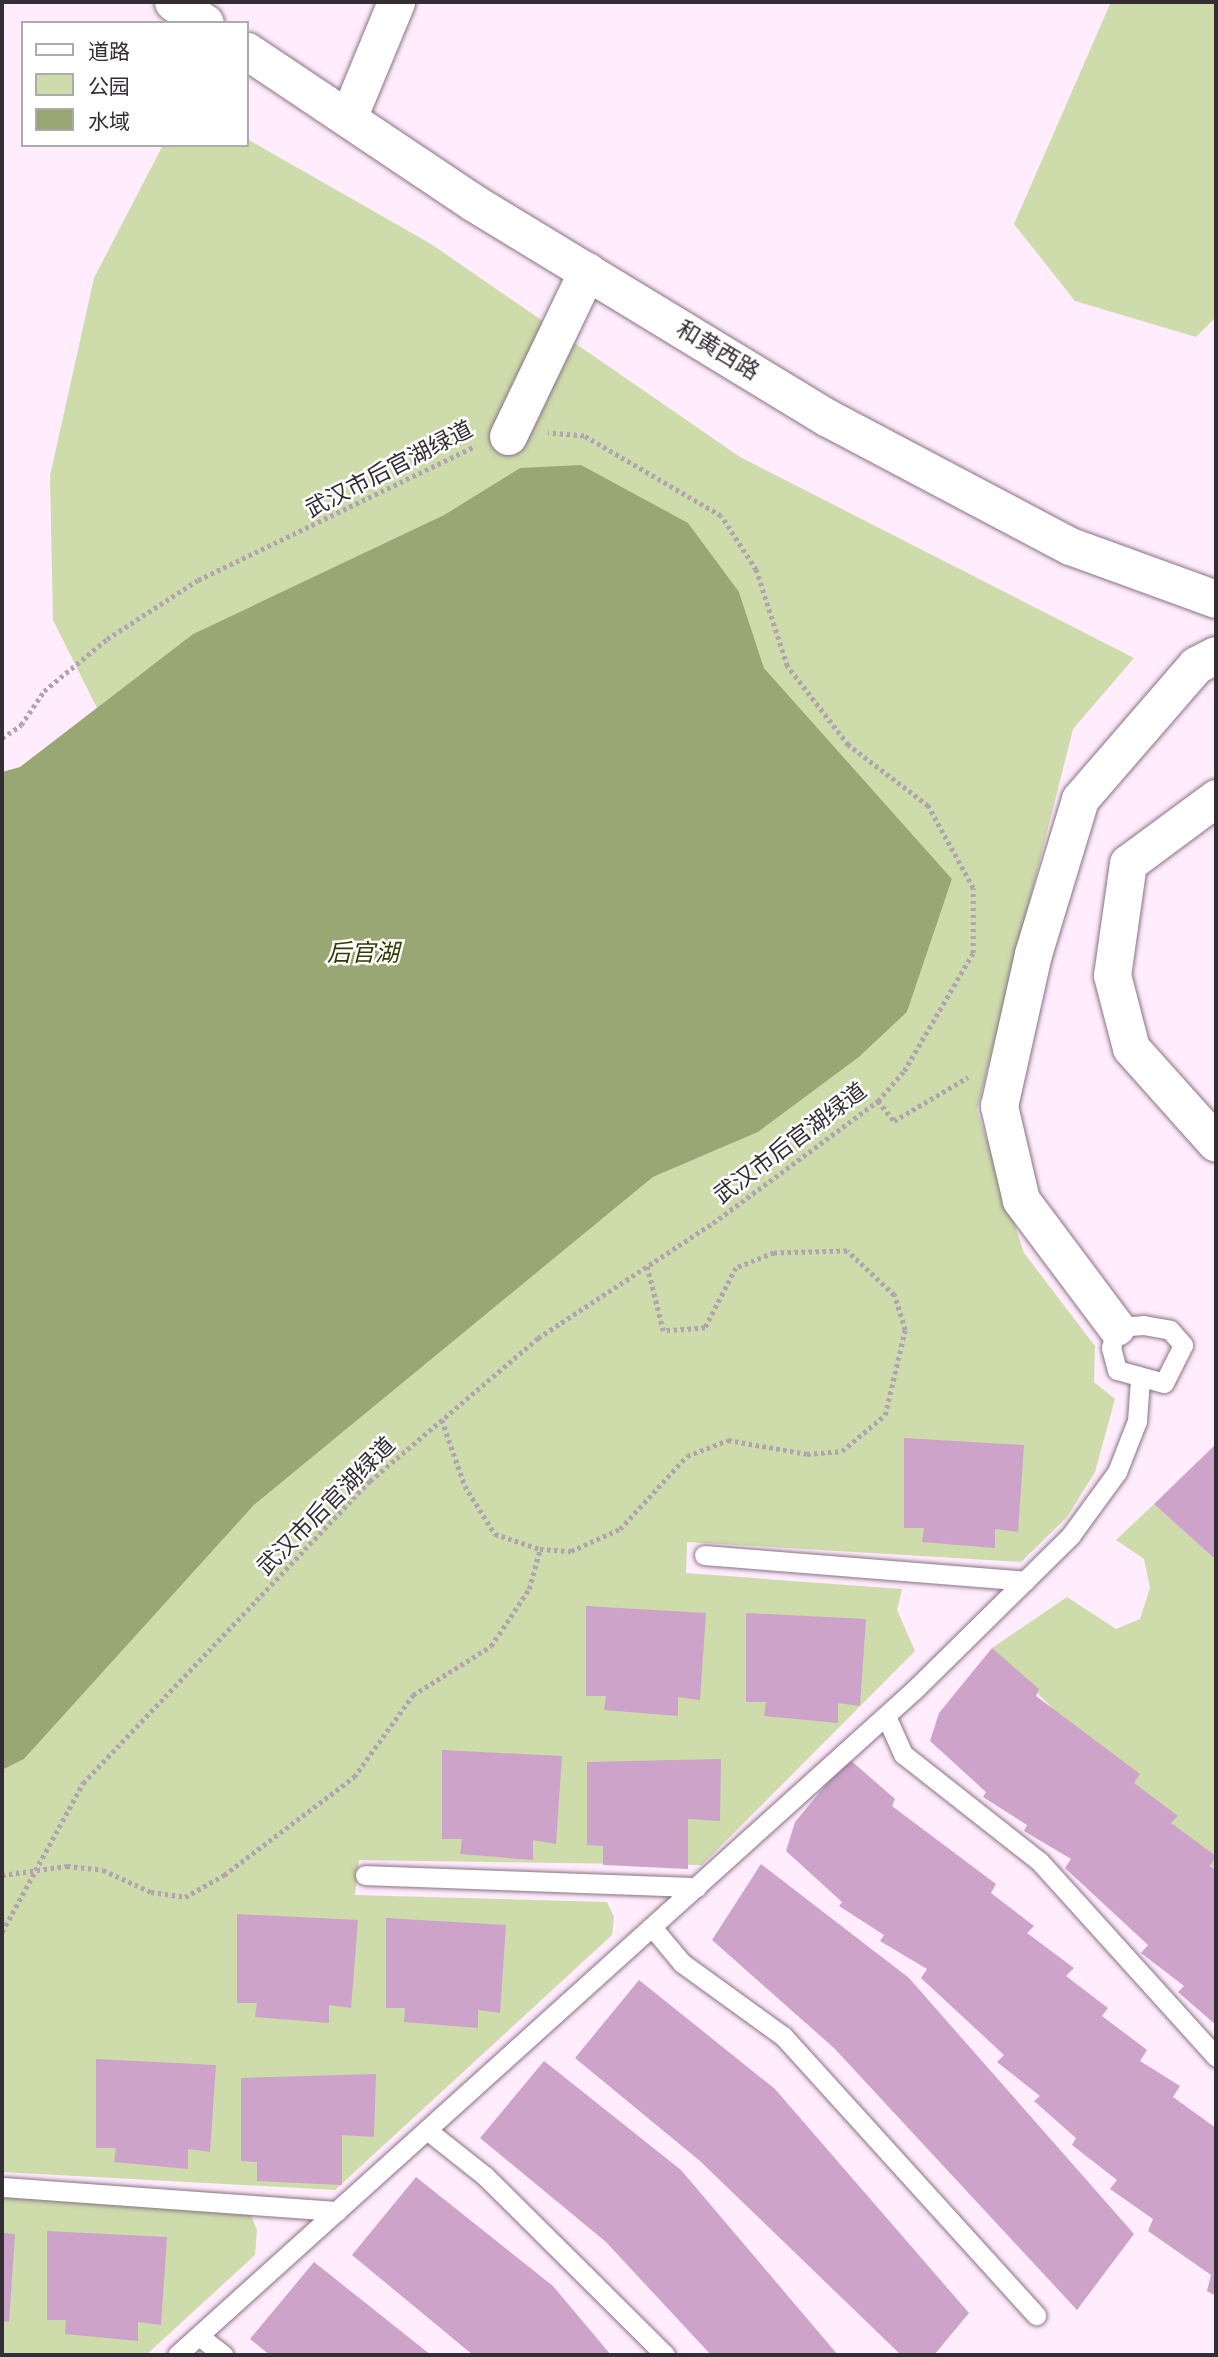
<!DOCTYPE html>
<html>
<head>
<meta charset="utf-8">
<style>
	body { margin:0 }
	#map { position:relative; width:1218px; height:2357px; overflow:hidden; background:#ffecfc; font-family:Inter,"Noto Sans SC",sans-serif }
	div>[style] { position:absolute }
	.green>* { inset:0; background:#cedbab }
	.water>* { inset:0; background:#99a775 }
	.building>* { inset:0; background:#cda3c9 }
	.path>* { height:4.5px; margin-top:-2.25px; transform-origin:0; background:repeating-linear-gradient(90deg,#b2a3b0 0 3.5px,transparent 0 7px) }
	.roads { filter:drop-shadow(0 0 2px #887385) drop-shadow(0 0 2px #887385) }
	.service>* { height:19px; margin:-9.5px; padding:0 9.5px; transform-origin:9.5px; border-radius:9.5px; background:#fff }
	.minor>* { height:37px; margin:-18.5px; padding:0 18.5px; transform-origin:18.5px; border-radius:18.5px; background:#fff }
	span { translate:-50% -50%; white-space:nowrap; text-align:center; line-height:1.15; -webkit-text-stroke:5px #fff; paint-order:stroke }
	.street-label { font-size:23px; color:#352d34 }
	.water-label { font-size:24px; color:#323d01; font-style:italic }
	.frame { position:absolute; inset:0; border:4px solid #352d34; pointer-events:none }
	.legend { position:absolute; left:21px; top:21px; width:228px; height:126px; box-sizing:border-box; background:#fff; border:2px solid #aeabae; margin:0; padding:9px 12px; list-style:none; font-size:21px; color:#352d34 }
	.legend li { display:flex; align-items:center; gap:14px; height:35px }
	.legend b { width:35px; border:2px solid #aeabae }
</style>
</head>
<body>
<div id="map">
	<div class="green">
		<i style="clip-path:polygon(1111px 2px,1216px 2px,1216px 317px,1196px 337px,1075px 301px,1014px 224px)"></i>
		<i style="clip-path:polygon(247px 139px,431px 244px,740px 457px,1134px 658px,1073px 729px,977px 1110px,1024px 1253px,1095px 1346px,1094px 1382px,1115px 1399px,1095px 1472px,1067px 1517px,1021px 1562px,687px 1542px,686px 1573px,902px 1589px,897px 1610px,915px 1651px,702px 1865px,359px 1860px,355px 1895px,607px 1902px,614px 1917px,612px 1935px,335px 2190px,2px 2172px,2px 1770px,24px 1759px,254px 1505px,653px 1177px,758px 1132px,859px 1057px,907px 1012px,952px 879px,764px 668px,739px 592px,520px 468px,444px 515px,193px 634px,97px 708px,53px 620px,50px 476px,94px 278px,163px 145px,247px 145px)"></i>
		<i style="clip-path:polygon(1154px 1504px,1216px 1560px,1216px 1871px,992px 1648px,1067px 1597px,1116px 1629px,1140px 1619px,1150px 1588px,1144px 1559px,1116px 1540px)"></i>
		<i style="clip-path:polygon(2px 2195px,250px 2213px,257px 2230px,255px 2255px,146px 2355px,2px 2355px)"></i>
	</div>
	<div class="water">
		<i style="clip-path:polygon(581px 465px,688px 523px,739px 592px,764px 668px,952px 879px,907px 1012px,859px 1057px,758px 1132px,653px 1177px,254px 1505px,24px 1759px,2px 1770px,2px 772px,20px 767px,193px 634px,444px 515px,520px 468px)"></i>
	</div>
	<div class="building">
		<i style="clip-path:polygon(904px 1438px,1024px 1445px,1018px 1532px,995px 1529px,995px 1548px,922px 1542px,924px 1528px,904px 1528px)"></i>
		<i style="clip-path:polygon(1216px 1444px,1216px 1560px,1154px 1504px)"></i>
		<i style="clip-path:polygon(586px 1606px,706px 1613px,700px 1700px,678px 1697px,678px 1716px,604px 1710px,606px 1696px,586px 1696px)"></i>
		<i style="clip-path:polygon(746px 1613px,866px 1619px,860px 1706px,838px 1703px,838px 1723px,764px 1716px,766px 1702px,746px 1702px)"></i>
		<i style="clip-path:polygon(992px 1648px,1039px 1689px,1036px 1696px,1140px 1774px,1134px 1783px,1178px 1816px,1171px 1823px,1216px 1856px,1210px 1866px,1216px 1870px,1216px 2025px,1178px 1992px,1184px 1986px,1141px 1953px,1148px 1945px,1065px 1868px,1071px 1859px,1024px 1831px,1027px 1825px,983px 1797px,986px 1792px,930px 1741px,939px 1713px)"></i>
		<i style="clip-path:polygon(442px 1750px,562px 1756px,556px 1844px,533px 1840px,533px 1860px,460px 1854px,462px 1839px,442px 1839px)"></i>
		<i style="clip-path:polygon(848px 1758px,895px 1799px,892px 1806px,996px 1884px,991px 1893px,1034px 1926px,1027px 1933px,1074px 1968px,1066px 1976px,1108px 2008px,1102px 2016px,1147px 2050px,1140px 2061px,1180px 2086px,1173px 2097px,1216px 2128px,1216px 2296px,1207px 2291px,1211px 2275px,1148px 2231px,1153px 2219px,1110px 2189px,1117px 2180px,1072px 2145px,1076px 2138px,1034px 2101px,1040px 2096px,997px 2062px,1004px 2055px,921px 1978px,927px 1969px,880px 1941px,884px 1935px,839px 1906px,842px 1902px,786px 1851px,795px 1822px)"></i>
		<i style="clip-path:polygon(721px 1759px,720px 1821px,688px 1819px,688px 1869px,603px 1865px,603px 1846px,587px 1845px,587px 1762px)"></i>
		<i style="clip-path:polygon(761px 1864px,909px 1978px,1134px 2234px,1077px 2310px,834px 2048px,712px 1940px)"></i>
		<i style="clip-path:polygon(237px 1914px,358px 1920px,351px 2008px,329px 2005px,329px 2023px,255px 2017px,257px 2003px,237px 2003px)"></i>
		<i style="clip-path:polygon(386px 1918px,506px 1925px,500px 2013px,478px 2010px,478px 2028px,404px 2022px,405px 2008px,386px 2008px)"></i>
		<i style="clip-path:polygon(639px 1980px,775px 2089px,969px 2313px,934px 2355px,901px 2355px,700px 2161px,575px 2058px)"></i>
		<i style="clip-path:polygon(96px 2059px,216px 2065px,210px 2152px,188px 2149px,188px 2169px,114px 2162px,116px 2148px,96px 2148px)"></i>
		<i style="clip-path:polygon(544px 2061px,681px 2170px,838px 2355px,711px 2355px,606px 2242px,480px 2138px)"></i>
		<i style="clip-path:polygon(376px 2074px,374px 2137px,342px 2135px,342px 2185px,257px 2181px,257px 2162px,241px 2161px,241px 2078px)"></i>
		<i style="clip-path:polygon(416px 2177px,553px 2286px,611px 2355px,473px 2355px,352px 2255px)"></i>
		<i style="clip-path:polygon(47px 2231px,167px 2237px,161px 2325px,138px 2322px,138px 2341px,65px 2334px,66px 2320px,47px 2320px)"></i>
		<i style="clip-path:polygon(2px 2233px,15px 2234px,9px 2322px,2px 2321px)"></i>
		<i style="clip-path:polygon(314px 2262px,431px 2355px,270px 2355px,250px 2339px)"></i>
	</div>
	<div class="path">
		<i style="left:2px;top:738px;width:23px;rotate:-34deg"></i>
		<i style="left:21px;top:725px;width:41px;rotate:-55.9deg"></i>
		<i style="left:44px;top:691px;width:82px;rotate:-39.5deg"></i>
		<i style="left:107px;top:639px;width:108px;rotate:-33deg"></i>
		<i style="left:198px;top:580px;width:308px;rotate:-25.8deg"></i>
		<i style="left:878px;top:1101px;width:26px;rotate:51deg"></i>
		<i style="left:894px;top:1121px;width:86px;rotate:-30.7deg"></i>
		<i style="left:442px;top:1420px;width:70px;rotate:70.8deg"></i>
		<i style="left:465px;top:1486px;width:57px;rotate:58deg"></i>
		<i style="left:495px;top:1534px;width:47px;rotate:18.4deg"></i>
		<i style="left:540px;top:1549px;width:31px;rotate:4deg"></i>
		<i style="left:571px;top:1551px;width:54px;rotate:-24.2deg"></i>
		<i style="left:620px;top:1529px;width:99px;rotate:-47.5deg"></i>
		<i style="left:687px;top:1456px;width:44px;rotate:-21.3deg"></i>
		<i style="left:728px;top:1440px;width:80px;rotate:10deg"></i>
		<i style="left:807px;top:1454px;width:35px;rotate:-5deg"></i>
		<i style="left:842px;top:1451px;width:56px;rotate:-39.9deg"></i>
		<i style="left:885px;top:1415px;width:87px;rotate:-76.8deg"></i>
		<i style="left:905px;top:1330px;width:37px;rotate:-107deg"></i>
		<i style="left:894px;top:1295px;width:64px;rotate:-136.9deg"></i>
		<i style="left:847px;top:1251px;width:73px;rotate:178.4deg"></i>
		<i style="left:774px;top:1253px;width:41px;rotate:158.5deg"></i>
		<i style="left:736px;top:1268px;width:68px;rotate:117.3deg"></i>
		<i style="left:705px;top:1328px;width:42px;rotate:175.9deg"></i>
		<i style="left:663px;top:1331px;width:66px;rotate:-104deg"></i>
		<i style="left:2px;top:1875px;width:66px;rotate:-7.9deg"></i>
		<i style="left:67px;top:1866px;width:36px;rotate:6deg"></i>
		<i style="left:103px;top:1870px;width:53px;rotate:24.6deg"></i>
		<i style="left:151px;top:1892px;width:34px;rotate:8deg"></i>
		<i style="left:185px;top:1897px;width:45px;rotate:-29.4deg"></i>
		<i style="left:224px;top:1875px;width:163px;rotate:-37deg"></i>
		<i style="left:354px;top:1777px;width:101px;rotate:-54.3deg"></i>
		<i style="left:413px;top:1695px;width:92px;rotate:-32.1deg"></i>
		<i style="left:491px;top:1646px;width:69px;rotate:-56.3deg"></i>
		<i style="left:529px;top:1589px;width:41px;rotate:-74.6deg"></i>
		<i style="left:2px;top:1932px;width:170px;rotate:-61.5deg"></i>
		<i style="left:83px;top:1783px;width:417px;rotate:-46.5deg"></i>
		<i style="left:370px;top:1481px;width:221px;rotate:-40.4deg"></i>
		<i style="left:538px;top:1338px;width:209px;rotate:-33.3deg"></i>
		<i style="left:713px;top:1223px;width:205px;rotate:-36.5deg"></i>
		<i style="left:878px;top:1101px;width:40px;rotate:-49deg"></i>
		<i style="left:904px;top:1071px;width:137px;rotate:-59.7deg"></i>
		<i style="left:973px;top:953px;width:65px;rotate:-90deg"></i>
		<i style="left:973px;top:888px;width:94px;rotate:-118.8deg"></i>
		<i style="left:928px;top:806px;width:101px;rotate:-142.7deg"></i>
		<i style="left:848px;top:745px;width:100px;rotate:-127.7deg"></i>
		<i style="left:787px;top:666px;width:101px;rotate:-107.9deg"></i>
		<i style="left:756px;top:570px;width:64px;rotate:-122.9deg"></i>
		<i style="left:721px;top:516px;width:159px;rotate:-149.7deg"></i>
		<i style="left:584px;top:436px;width:36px;rotate:-175deg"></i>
	</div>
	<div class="roads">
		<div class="service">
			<i style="left:1143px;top:1325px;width:27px;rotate:10deg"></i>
			<i style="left:1170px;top:1330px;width:20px;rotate:49deg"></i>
			<i style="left:1183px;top:1345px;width:42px;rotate:116.6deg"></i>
			<i style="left:1164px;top:1383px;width:49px;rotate:-164.5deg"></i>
			<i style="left:1117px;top:1370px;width:23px;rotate:-105deg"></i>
			<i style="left:1111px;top:1348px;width:22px;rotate:-77deg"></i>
			<i style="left:1116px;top:1327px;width:27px;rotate:-4deg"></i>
			<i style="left:704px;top:1555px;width:322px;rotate:4.6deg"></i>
			<i style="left:886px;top:1716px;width:42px;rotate:65.9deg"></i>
			<i style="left:903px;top:1754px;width:174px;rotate:38.2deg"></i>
			<i style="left:1040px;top:1862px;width:263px;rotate:47.9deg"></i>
			<i style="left:365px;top:1875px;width:332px;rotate:2.1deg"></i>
			<i style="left:652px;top:1927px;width:47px;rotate:50.2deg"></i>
			<i style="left:682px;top:1963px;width:125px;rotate:35.9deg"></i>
			<i style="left:783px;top:2036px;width:377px;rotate:47.8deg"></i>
			<i style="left:427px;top:2130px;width:74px;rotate:38.4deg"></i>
			<i style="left:485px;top:2176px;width:254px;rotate:44.8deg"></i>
			<i style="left:2px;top:2187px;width:336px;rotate:4.1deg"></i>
			<i style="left:199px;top:2336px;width:31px;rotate:38deg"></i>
			<i style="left:177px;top:2355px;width:993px;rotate:-42.06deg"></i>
			<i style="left:914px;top:1690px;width:221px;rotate:-44.6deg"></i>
			<i style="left:1071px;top:1535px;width:78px;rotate:-53.9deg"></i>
			<i style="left:1117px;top:1472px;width:55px;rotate:-68.6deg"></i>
			<i style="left:1137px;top:1421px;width:42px;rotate:-85.9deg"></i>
		</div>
		<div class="minor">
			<i style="left:173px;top:2px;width:38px;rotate:33deg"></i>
			<i style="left:247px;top:51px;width:273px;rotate:33.8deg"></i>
			<i style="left:474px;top:203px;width:414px;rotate:31.3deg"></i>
			<i style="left:828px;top:418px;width:274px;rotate:27.9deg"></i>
			<i style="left:1070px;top:546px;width:155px;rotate:20deg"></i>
			<i style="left:348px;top:118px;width:126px;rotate:-67.5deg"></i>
			<i style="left:508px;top:436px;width:183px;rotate:-64.4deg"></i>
			<i style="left:1216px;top:798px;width:109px;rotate:143.5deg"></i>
			<i style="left:1128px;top:863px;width:113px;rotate:98.1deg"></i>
			<i style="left:1112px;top:975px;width:75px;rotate:75.4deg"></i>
			<i style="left:1131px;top:1048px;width:127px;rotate:48.2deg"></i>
			<i style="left:1116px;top:1327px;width:159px;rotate:-126.8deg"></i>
			<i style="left:1021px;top:1200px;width:97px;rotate:-103.2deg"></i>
			<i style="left:999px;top:1106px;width:156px;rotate:-77.4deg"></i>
			<i style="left:1033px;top:954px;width:162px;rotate:-73.1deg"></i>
			<i style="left:1080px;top:799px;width:177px;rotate:-49.1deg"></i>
			<i style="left:1196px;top:665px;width:22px;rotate:-27deg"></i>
		</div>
	</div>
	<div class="street-label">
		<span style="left:718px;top:350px;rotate:31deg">和黄西路</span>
		<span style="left:389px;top:469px;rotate:-27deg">武汉市后官湖绿道</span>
		<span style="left:790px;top:1143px;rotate:-37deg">武汉市后官湖绿道</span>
		<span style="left:326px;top:1506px;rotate:-45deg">武汉市后官湖绿道</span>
	</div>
	<div class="water-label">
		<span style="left:363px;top:953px">后官湖</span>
	</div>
	<div class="frame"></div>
	<ul class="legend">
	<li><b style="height:9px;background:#fff"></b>道路</li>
	<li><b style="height:19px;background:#cedbab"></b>公园</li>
	<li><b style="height:19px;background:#99a775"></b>水域</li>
	</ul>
</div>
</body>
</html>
